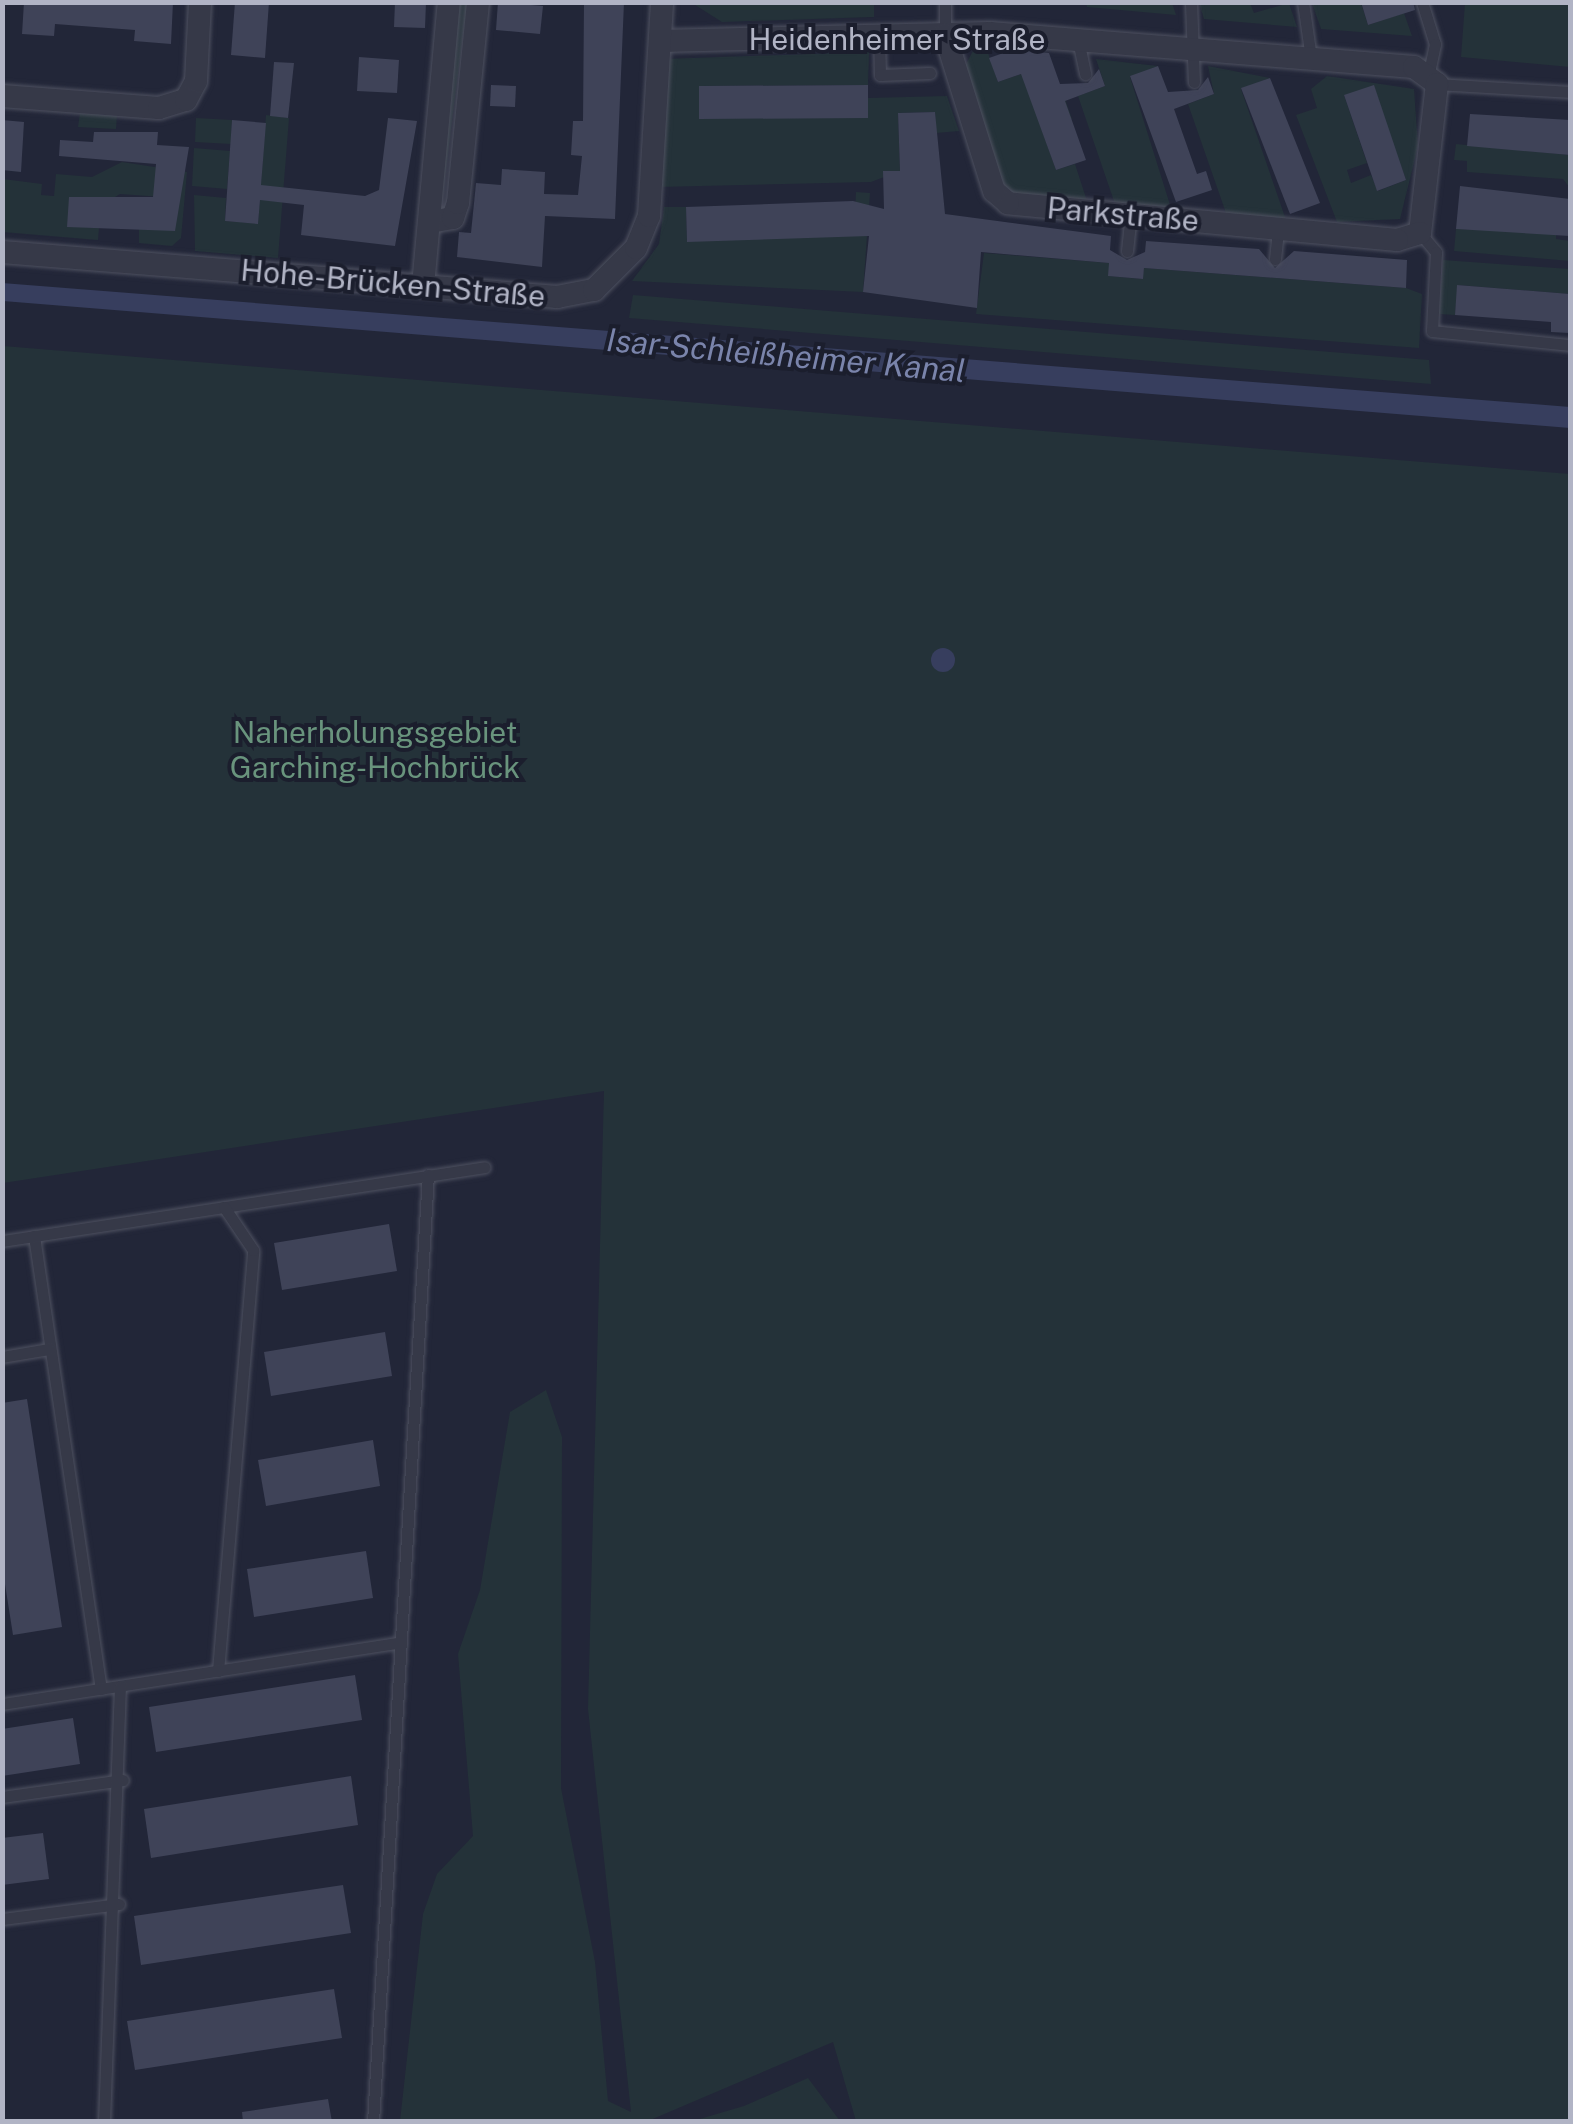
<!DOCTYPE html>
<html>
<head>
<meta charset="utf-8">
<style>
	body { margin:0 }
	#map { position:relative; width:1573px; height:2124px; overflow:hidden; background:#222638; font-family:"Public Sans",sans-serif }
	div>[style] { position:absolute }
	.green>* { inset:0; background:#243239 }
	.water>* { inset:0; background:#373e5e }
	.round { border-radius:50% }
	.building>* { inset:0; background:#3f4358 }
	.roads { filter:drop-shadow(0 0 2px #4e5160) drop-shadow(0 0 2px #4e5160) }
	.lane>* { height:11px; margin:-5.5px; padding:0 5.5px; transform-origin:5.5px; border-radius:5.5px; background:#363948 }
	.street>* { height:22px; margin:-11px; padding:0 11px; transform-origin:11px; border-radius:11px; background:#363948 }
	span { translate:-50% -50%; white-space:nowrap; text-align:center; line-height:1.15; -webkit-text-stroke:8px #1b1e2d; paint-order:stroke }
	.street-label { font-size:30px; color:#b1b4c5 }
	.park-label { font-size:30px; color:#69947d }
	.water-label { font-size:32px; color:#7a84ab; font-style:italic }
	.frame { position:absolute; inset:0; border:5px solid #b1b4c5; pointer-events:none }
</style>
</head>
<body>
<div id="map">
	<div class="green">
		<i style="clip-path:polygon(457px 3px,467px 3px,442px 200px)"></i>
		<i style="clip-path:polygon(692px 3px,874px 3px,874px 17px,722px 22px)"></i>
		<i style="clip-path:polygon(1086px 3px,1172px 3px,1176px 15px,1087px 7px)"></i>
		<i style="clip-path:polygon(1199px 3px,1250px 3px,1254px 13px,1289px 3px,1297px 27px,1204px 19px)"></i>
		<i style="clip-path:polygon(1312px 3px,1361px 3px,1368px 25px,1404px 13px,1412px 36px,1321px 29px)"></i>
		<i style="clip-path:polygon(1465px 3px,1570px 3px,1570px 67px,1461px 57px)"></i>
		<i style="clip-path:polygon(986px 47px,998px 82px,1024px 73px,1065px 99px,1072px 119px,1042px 130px,1056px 170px,1075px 164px,1087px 201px,1007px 194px,964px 68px,974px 49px)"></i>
		<i style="clip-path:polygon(869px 52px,868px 85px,699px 86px,868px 118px,868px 98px,947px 96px,959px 131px,936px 133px,935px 112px,898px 113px,900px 171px,871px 182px,658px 187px,664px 59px)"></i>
		<i style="clip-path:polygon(1096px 59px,1158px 66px,1130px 77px,1171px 208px,1115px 204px,1078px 96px,1105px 86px)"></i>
		<i style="clip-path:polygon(1208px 66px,1270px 78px,1241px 89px,1286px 220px,1226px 213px,1188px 104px,1214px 94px)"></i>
		<i style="clip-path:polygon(evenodd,1327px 76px,1414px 89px,1418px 146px,1400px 219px,1337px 222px,1296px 115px,1317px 108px,1311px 89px,1327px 76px,1344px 95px,1396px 152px,1406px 180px,1378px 191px,1371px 175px,1351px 183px,1347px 170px,1367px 163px,1344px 95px)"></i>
		<i style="clip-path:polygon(80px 113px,117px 115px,116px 129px,78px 127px)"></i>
		<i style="clip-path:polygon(266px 115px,289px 118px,278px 258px,195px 251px,194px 195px,226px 198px,225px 221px,258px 223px)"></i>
		<i style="clip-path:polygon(196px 118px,232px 120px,231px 144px,195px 142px)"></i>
		<i style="clip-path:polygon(1456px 144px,1570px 155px,1570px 188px,1563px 179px,1467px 172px,1467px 161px,1454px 160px)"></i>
		<i style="clip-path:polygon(194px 148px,230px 151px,227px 189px,192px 186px)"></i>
		<i style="clip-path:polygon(122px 162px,187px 172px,181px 238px,172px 246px,139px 243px,139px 228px,177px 198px,120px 194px,67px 226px,99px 228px,98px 240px,3px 232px,3px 179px,42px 184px,41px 195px,54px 196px,56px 174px,92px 177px)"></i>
		<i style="clip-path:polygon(856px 192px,870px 193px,863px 292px,632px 281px,659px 244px,664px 207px,686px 207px,687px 241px,854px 235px)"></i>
		<i style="clip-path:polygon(1456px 229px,1556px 231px,1556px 239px,1570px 241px,1570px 261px,1454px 251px)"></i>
		<i style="clip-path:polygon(984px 253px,1109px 263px,1109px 276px,1142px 279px,1144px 268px,1406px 288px,1422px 294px,1419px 348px,976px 314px)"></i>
		<i style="clip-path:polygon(1443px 260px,1570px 269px,1570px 294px,1458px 285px,1455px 315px,1439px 314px)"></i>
		<i style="clip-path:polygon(633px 295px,1429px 360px,1431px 384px,629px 318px)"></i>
		<i style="clip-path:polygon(3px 346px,1570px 474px,1570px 2121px,856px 2121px,833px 2042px,648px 2121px,400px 2121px,423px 1914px,437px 1874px,473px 1836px,458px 1654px,480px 1590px,510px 1412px,546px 1390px,562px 1437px,561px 1788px,595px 1962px,608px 2101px,631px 2112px,588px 1709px,604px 1091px,3px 1183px)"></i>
		<i style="clip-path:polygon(808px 2078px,840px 2121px,693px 2121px,744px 2106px)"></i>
	</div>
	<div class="water">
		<i style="clip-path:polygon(2px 283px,1570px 407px,1570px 428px,3px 301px)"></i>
		<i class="round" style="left:931px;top:648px;width:24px;height:24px"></i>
	</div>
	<div class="building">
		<i style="clip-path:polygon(24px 2px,173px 2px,171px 44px,134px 41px,135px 30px,55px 24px,54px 36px,22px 34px)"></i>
		<i style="clip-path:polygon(235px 2px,269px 2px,265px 58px,231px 55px)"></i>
		<i style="clip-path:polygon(395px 2px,426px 2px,425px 28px,394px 27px)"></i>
		<i style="clip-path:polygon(498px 2px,543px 6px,540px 34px,496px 30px)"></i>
		<i style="clip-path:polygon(584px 2px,624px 2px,615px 219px,545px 216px,542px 267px,457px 257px,459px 232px,471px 233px,476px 183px,501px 185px,502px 169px,545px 172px,544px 194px,578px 195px,582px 156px,571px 155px,573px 121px,583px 121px)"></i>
		<i style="clip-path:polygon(1361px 2px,1413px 2px,1415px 10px,1368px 25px)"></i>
		<i style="clip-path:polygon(1012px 50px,1049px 53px,1060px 84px,1088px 83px,1099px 69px,1105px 86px,1065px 101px,1086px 160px,1056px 170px,1021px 74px,998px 82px,989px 58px)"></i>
		<i style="clip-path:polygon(359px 57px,399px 60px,397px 93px,357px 91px)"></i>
		<i style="clip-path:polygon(274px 62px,294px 63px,288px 118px,270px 116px)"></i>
		<i style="clip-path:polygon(1158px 66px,1168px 92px,1198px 90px,1208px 77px,1214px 94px,1174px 109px,1197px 174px,1206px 171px,1212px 190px,1176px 202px,1130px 76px)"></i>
		<i style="clip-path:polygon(1270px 78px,1320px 203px,1290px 214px,1241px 88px)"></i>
		<i style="clip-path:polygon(491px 85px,516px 86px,515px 107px,490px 106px)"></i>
		<i style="clip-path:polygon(868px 85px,868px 118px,699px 119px,699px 86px)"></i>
		<i style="clip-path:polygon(1374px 85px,1406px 180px,1377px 191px,1344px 95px)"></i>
		<i style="clip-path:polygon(935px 112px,945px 214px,1111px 236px,1110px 250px,1127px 260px,1145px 252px,1146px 241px,1259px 249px,1275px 268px,1294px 251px,1407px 260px,1406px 288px,1144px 268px,1143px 279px,1108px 276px,1109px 263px,981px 252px,977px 308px,863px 292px,869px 236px,687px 242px,686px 207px,853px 201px,884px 209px,883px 171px,900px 171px,898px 113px)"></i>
		<i style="clip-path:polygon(1470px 114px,1570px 120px,1570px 155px,1467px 146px)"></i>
		<i style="clip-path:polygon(388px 118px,417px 121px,395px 246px,301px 235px,304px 205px,260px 200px,258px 224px,225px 221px,232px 120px,266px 123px,261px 185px,365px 196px,379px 190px)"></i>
		<i style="clip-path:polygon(2px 120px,24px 122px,21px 172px,2px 170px)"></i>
		<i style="clip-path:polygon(94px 132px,158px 132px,157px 145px,189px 147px,175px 231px,67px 227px,69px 197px,153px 197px,156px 164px,59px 156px,60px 140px,93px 142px)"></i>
		<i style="clip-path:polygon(1460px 186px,1570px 199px,1570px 236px,1456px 229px)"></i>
		<i style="clip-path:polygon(1457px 285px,1570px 294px,1570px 333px,1551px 332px,1551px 322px,1455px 315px)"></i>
		<i style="clip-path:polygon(389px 1224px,397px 1271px,282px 1290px,274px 1243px)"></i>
		<i style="clip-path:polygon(385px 1332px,392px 1376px,271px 1396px,264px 1352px)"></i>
		<i style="clip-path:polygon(27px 1399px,62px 1627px,13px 1635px,2px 1565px,2px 1403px)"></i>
		<i style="clip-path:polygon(373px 1440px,380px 1486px,266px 1506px,258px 1460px)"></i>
		<i style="clip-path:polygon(366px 1551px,373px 1598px,254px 1617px,247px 1569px)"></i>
		<i style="clip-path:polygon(355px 1675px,362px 1720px,156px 1752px,149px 1707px)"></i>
		<i style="clip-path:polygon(73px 1718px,80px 1764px,2px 1776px,2px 1729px)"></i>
		<i style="clip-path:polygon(351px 1776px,358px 1825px,151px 1858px,144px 1809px)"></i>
		<i style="clip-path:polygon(43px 1833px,49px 1879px,2px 1885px,2px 1838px)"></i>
		<i style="clip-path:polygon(343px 1885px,351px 1933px,141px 1965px,134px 1916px)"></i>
		<i style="clip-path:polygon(334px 1989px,342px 2038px,135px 2070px,127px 2021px)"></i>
		<i style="clip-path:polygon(328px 2099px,332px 2122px,243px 2122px,242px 2112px)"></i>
	</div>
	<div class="roads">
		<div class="lane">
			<i style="left:945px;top:2px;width:33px;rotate:90deg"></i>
			<i style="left:1191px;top:2px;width:80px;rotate:87.9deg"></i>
			<i style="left:1303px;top:2px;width:57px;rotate:81.9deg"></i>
			<i style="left:1422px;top:2px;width:44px;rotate:72.8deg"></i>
			<i style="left:1435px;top:44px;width:29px;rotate:102deg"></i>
			<i style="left:879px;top:35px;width:40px;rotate:88.6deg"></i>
			<i style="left:880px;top:75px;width:50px;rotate:-2.3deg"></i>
			<i style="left:1078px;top:40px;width:35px;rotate:78deg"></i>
			<i style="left:1437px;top:84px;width:133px;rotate:3.4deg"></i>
			<i style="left:1420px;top:233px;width:25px;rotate:50deg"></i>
			<i style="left:1436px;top:252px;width:79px;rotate:92.9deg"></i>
			<i style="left:1432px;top:331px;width:139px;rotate:5.8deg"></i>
			<i style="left:1127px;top:251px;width:36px;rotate:-84deg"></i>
			<i style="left:1275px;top:259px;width:31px;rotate:-84deg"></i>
			<i style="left:34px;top:1236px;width:458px;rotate:81.6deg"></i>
			<i style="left:2px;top:1241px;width:488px;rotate:-8.7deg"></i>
			<i style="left:2px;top:1357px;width:48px;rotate:-9.7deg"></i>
			<i style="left:218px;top:1671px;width:422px;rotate:-85.2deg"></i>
			<i style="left:253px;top:1250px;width:52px;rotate:-124deg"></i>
			<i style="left:2px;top:1704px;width:401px;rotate:-8.8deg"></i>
			<i style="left:2px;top:1797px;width:122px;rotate:-8deg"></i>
			<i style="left:2px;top:1919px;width:118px;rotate:-7.3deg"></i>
			<i style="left:104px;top:2122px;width:436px;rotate:-87.9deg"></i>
			<i style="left:373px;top:2122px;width:949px;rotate:-86.68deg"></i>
		</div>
		<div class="street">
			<i style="left:660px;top:41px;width:330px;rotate:-1.4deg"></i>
			<i style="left:990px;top:33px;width:425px;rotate:4.6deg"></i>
			<i style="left:1414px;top:67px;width:29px;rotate:36deg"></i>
			<i style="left:1437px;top:84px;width:150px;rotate:96.5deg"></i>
			<i style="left:1420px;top:233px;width:24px;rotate:163deg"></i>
			<i style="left:1397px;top:240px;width:391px;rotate:-174.6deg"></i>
			<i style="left:1008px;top:203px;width:18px;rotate:-139deg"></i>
			<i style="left:994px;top:191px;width:164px;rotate:-107.4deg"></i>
			<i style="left:2px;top:96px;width:157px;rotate:4.4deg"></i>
			<i style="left:159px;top:108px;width:28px;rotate:-17deg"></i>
			<i style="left:186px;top:100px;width:21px;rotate:-62deg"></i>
			<i style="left:196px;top:81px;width:79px;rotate:-87.1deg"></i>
			<i style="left:430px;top:222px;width:23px;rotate:-10deg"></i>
			<i style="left:453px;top:218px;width:16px;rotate:-72deg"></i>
			<i style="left:458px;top:203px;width:202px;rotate:-84.3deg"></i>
			<i style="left:2px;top:252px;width:557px;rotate:4.64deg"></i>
			<i style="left:557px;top:297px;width:38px;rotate:-11deg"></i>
			<i style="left:594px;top:290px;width:59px;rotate:-45deg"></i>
			<i style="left:636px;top:248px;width:35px;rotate:-68deg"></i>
			<i style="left:649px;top:216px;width:214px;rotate:-86.5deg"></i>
			<i style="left:423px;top:286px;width:285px;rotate:-84.8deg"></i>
		</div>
	</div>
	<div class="street-label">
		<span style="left:897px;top:39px">Heidenheimer Straße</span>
		<span style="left:1123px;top:214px;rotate:5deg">Parkstraße</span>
		<span style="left:393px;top:283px;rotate:5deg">Hohe-Brücken-Straße</span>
	</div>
	<div class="park-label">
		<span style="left:375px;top:749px">Naherholungsgebiet<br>Garching-Hochbrück</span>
	</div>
	<div class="water-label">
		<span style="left:786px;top:356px;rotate:5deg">Isar-Schleißheimer Kanal</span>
	</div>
	<div class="frame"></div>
</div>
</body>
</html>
